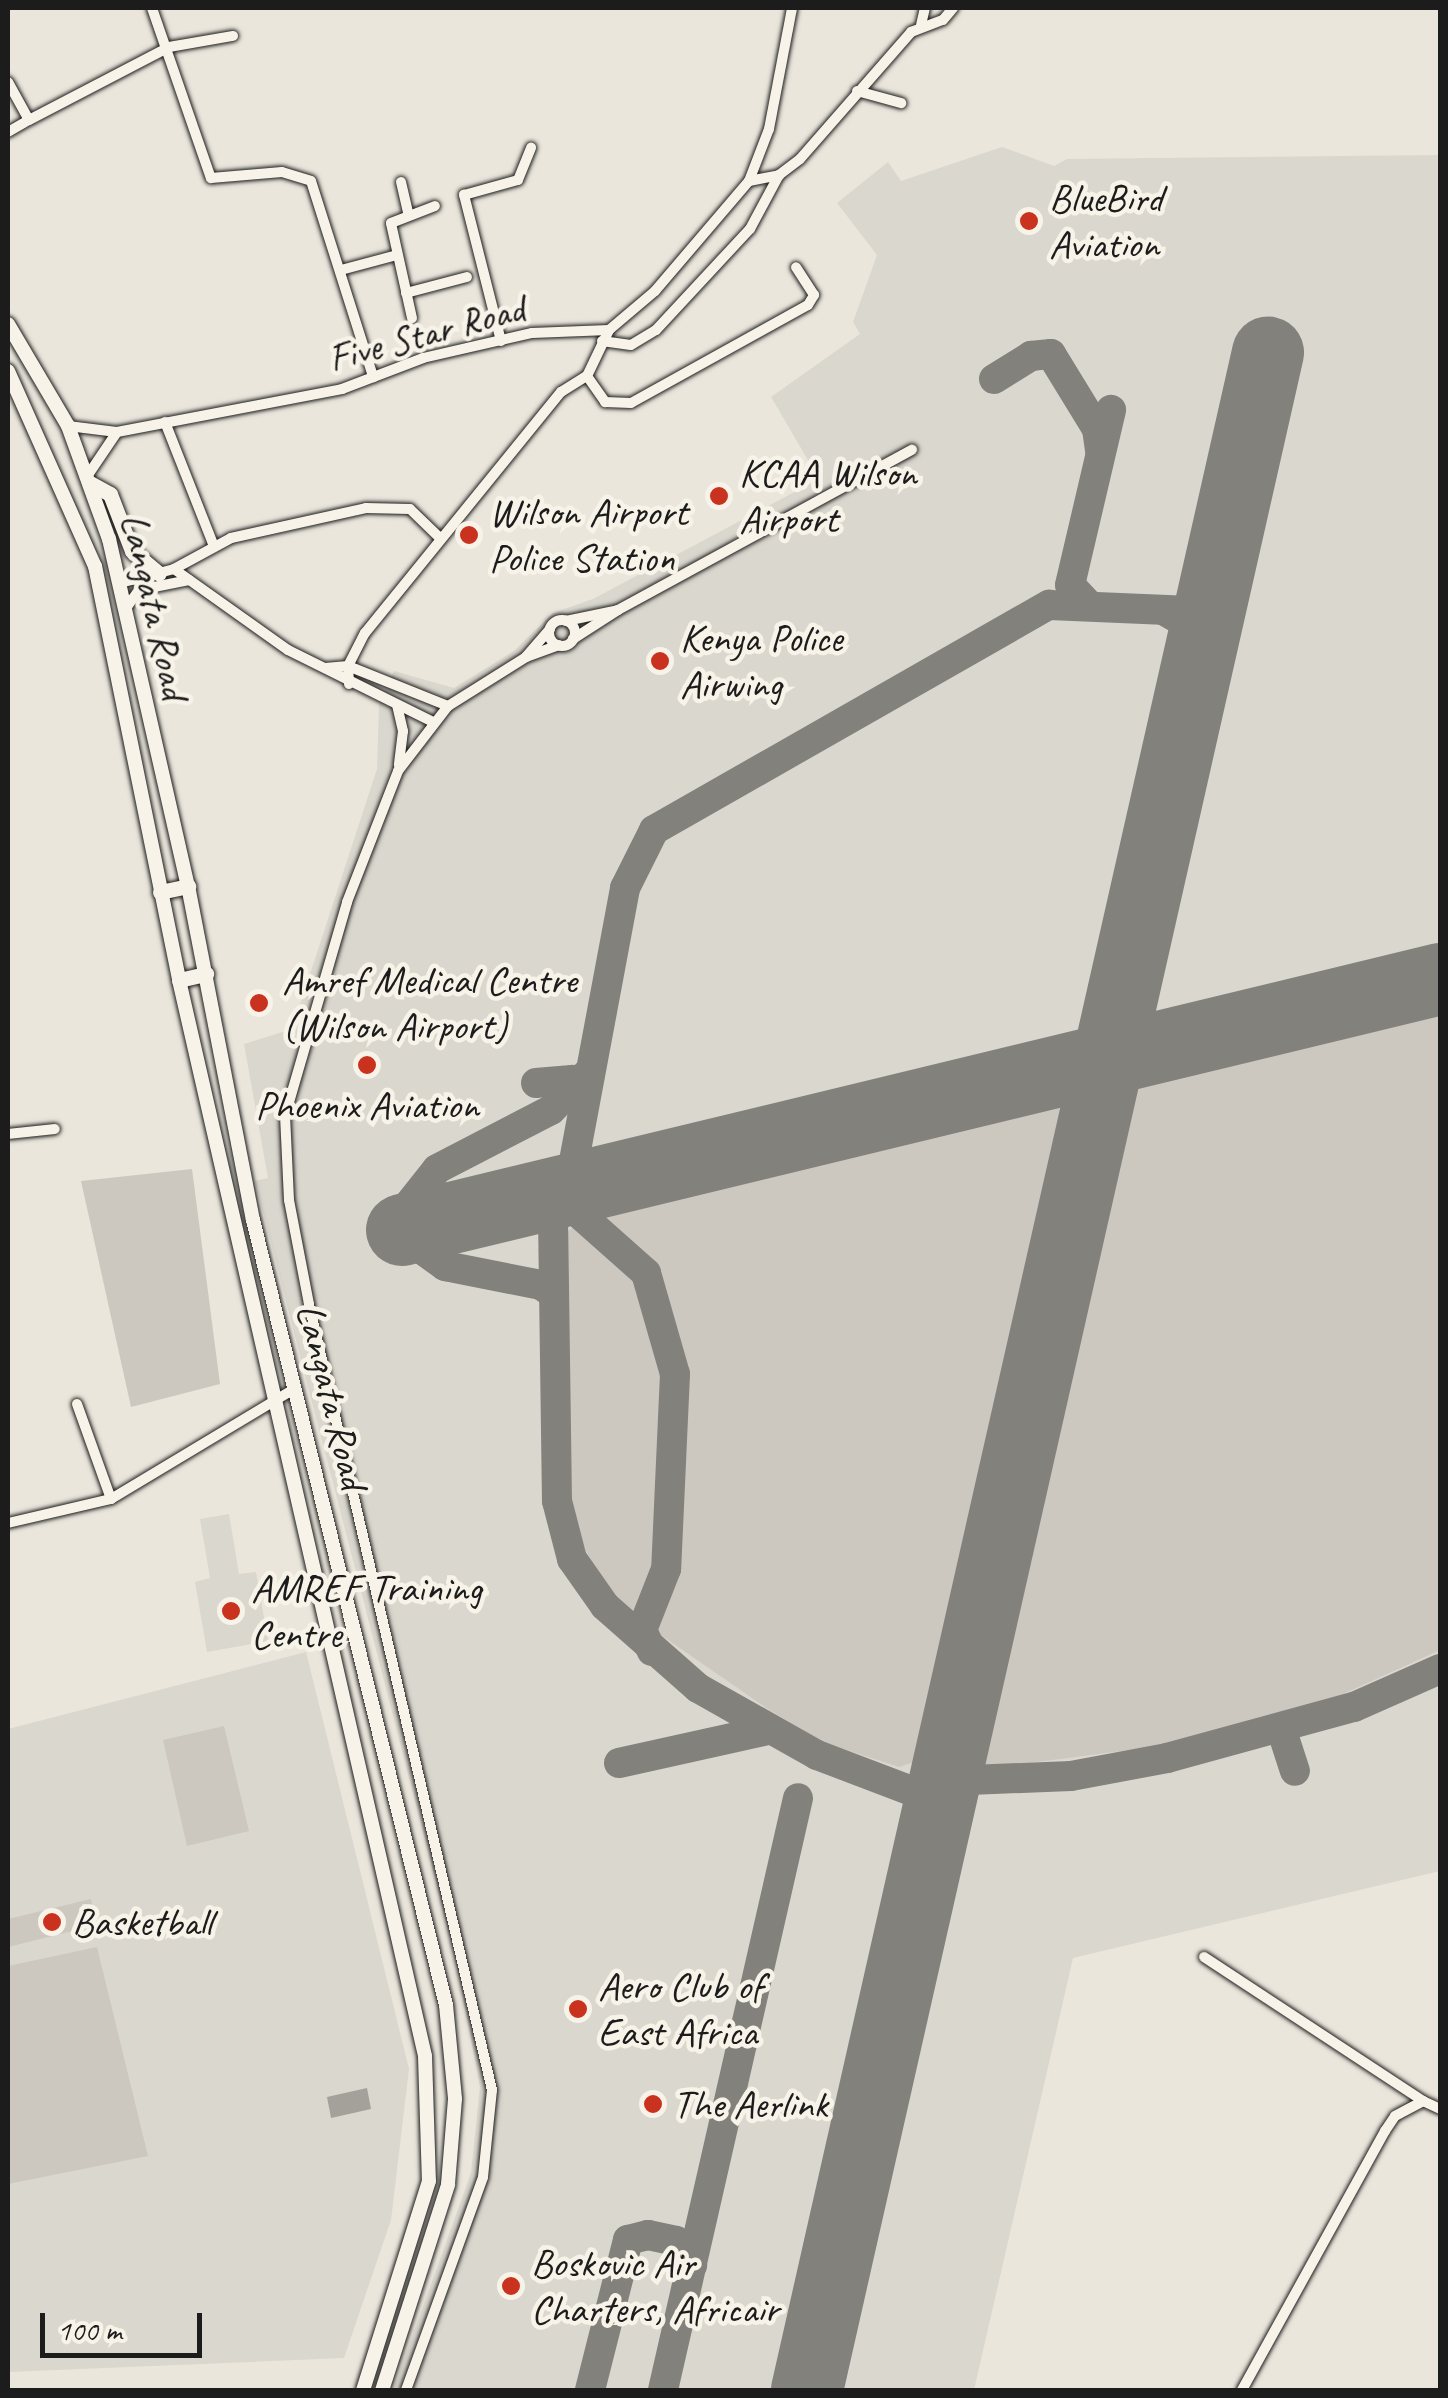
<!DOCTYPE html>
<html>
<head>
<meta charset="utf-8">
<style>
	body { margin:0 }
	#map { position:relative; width:1448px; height:2398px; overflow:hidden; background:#eae6dc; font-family:Caveat,sans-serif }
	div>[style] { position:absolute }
	.built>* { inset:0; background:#dad7ce }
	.green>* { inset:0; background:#ccc8c0 }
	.water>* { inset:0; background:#a3a19a }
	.taxiway>* { height:30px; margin:-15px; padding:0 15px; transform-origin:15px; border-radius:15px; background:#83817c }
	.runway>* { height:72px; margin:-36px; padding:0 36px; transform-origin:36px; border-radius:36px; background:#83817c }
	.roads { filter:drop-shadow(0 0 2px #1c1c1c) drop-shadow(0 0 2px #1c1c1c) }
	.minor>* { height:10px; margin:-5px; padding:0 5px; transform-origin:5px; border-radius:5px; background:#f7f3e8 }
	.minor>.ring { margin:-5px; padding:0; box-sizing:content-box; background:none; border:10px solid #f7f3e8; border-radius:50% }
	.secondary>* { height:14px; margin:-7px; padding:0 7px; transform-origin:7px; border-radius:7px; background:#f7f3e8 }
	.primary>* { height:15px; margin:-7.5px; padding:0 7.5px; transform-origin:7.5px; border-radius:7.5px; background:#f7f3e8 }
	.dots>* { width:28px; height:28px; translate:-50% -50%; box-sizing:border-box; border:5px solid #f7f3e8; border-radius:50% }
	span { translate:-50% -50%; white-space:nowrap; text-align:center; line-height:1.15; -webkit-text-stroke:9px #f7f3e8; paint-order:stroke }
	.poi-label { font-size:40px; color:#1c1c1c }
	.left { translate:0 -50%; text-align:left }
	.street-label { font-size:40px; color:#1c1c1c }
	.frame { position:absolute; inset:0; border:10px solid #1c1c1c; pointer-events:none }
	.scale { position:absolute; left:40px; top:2313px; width:162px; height:45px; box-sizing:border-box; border:5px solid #1c1c1c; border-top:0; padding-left:12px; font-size:30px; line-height:35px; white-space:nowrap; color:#1c1c1c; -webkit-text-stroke:8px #f7f3e8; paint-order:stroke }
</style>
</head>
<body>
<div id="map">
	<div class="built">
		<i style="clip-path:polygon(1002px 147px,1054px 166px,1067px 159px,1440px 155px,1440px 1871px,1073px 1958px,974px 2390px,393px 2390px,471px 2173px,480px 2087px,455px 1956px,255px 1181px,268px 1178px,244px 1044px,292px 1029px,377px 769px,379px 705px,394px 671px,454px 688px,514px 651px,553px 613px,593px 599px,819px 479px,771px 397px,860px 334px,853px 322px,877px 255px,837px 203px,888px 162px,901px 181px)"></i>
		<i style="clip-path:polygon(229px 1514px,239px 1574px,256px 1572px,268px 1641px,207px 1652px,195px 1582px,210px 1578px,200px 1519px)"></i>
		<i style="clip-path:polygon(306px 1652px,409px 2069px,391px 2220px,344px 2358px,8px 2372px,8px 1729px)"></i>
	</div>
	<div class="green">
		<i style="clip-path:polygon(1440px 1006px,1440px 1650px,1328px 1701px,1214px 1739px,968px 1771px,1132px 1086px)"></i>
		<i style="clip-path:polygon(1057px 1102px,1073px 1111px,1073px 1118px,938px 1718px,928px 1757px,899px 1767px,822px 1742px,768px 1709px,632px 1615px,602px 1582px,572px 1524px,566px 1234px,586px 1211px)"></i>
		<i style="clip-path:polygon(192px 1169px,220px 1384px,131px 1407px,81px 1181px)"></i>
		<i style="clip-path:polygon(224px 1726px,249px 1831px,187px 1846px,163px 1740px)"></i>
		<i style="clip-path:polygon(91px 1899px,97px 1925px,8px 1947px,8px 1919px)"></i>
		<i style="clip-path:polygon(97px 1947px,148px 2156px,8px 2184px,8px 1966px)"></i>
	</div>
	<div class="water">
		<i style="clip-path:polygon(367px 2088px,371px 2109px,331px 2118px,327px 2097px)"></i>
	</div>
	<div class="taxiway">
		<i style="left:994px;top:379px;width:44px;rotate:-31.9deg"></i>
		<i style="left:1031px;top:356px;width:20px;rotate:-6deg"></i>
		<i style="left:1051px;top:354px;width:88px;rotate:58.5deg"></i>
		<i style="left:1097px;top:429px;width:22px;rotate:82deg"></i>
		<i style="left:1086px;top:602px;width:23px;rotate:-133deg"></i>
		<i style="left:1070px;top:585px;width:180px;rotate:-76.8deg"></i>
		<i style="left:1165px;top:611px;width:28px;rotate:30deg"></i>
		<i style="left:1189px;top:625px;width:27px;rotate:66deg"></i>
		<i style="left:536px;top:1083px;width:36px;rotate:-5deg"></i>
		<i style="left:572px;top:1080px;width:23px;rotate:56deg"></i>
		<i style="left:602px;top:1182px;width:22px;rotate:-158deg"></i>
		<i style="left:582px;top:1174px;width:15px;rotate:-122deg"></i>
		<i style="left:574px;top:1161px;width:278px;rotate:-79.4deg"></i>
		<i style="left:625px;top:888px;width:65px;rotate:-63.4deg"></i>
		<i style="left:654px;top:830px;width:455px;rotate:-29.7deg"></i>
		<i style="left:1049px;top:605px;width:142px;rotate:2.4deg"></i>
		<i style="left:1191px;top:611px;width:25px;rotate:-34deg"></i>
		<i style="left:602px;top:1182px;width:60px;rotate:145.2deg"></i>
		<i style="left:553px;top:1216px;width:285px;rotate:89.2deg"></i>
		<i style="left:557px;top:1501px;width:60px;rotate:75.5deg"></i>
		<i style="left:572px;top:1559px;width:57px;rotate:54.9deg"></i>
		<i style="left:605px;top:1606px;width:124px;rotate:41.4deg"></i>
		<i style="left:698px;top:1688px;width:137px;rotate:29.4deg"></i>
		<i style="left:817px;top:1755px;width:116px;rotate:20.8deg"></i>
		<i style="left:925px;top:1796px;width:21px;rotate:67deg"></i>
		<i style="left:933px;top:1815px;width:43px;rotate:97.9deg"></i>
		<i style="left:566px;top:1202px;width:107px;rotate:41.6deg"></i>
		<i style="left:646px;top:1273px;width:105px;rotate:74deg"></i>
		<i style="left:675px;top:1374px;width:195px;rotate:92.6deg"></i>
		<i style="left:666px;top:1569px;width:66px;rotate:111.5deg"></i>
		<i style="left:642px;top:1630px;width:23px;rotate:65deg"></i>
		<i style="left:410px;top:1203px;width:43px;rotate:-51.5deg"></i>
		<i style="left:437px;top:1169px;width:128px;rotate:-27.4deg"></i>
		<i style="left:551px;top:1110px;width:54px;rotate:-45deg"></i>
		<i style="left:416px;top:1245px;width:36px;rotate:36deg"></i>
		<i style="left:445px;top:1266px;width:98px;rotate:11.2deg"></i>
		<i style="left:541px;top:1285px;width:16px;rotate:35deg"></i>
		<i style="left:1281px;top:1728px;width:45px;rotate:72deg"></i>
		<i style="left:619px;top:1763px;width:153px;rotate:-12.5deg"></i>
		<i style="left:945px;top:1781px;width:126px;rotate:-2.3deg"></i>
		<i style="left:1071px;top:1776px;width:98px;rotate:-10.6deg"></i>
		<i style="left:1167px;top:1758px;width:194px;rotate:-15.3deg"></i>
		<i style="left:1354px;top:1707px;width:94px;rotate:-23.8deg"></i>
		<i style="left:590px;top:2390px;width:155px;rotate:-75.8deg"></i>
		<i style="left:628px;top:2240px;width:21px;rotate:-14deg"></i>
		<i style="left:648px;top:2235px;width:29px;rotate:12deg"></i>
		<i style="left:676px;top:2241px;width:29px;rotate:56deg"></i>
		<i style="left:663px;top:2390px;width:607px;rotate:-77.15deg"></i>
	</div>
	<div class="runway">
		<i style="left:402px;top:1230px;width:1068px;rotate:-13.59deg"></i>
		<i style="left:807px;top:2390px;width:2089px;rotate:-77.25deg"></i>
	</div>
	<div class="roads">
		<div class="minor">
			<i style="left:152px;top:8px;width:180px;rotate:70.9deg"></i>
			<i style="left:211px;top:178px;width:71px;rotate:-4.8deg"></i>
			<i style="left:282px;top:172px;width:30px;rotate:17deg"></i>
			<i style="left:311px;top:181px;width:206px;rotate:72.4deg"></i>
			<i style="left:921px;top:25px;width:17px;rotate:-77deg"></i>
			<i style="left:8px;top:82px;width:43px;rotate:61.1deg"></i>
			<i style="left:29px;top:120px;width:158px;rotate:-27.5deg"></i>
			<i style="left:169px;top:47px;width:65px;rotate:-9.8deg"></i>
			<i style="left:857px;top:91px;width:46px;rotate:15.3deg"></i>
			<i style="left:8px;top:132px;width:24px;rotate:-30deg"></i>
			<i style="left:749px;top:181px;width:31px;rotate:-11deg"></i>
			<i style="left:779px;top:175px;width:26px;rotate:-37deg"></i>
			<i style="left:800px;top:159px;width:169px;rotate:-48.8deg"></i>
			<i style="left:911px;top:32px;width:34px;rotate:-21deg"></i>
			<i style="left:943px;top:20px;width:16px;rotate:-50deg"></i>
			<i style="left:401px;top:182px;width:31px;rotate:77deg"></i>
			<i style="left:341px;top:270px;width:58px;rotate:-15deg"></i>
			<i style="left:406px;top:293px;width:63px;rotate:-14.7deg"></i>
			<i style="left:412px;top:318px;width:97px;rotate:-102.5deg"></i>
			<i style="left:391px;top:223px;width:47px;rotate:-21.1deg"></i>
			<i style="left:501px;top:341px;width:151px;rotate:-104.2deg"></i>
			<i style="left:464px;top:195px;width:56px;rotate:-15.5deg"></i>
			<i style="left:518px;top:180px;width:35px;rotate:-68deg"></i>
			<i style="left:602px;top:341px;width:29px;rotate:8deg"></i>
			<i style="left:631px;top:345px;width:29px;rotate:-31deg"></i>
			<i style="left:656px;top:330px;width:138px;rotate:-47.1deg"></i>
			<i style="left:750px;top:229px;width:61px;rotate:-61.8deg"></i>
			<i style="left:587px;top:376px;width:32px;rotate:55deg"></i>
			<i style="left:605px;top:402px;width:26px;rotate:2deg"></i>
			<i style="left:631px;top:403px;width:202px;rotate:-29deg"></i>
			<i style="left:808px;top:305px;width:12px;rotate:-59deg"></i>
			<i style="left:814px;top:295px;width:33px;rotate:-123deg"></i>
			<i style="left:165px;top:422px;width:131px;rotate:68.5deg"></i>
			<i style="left:68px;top:426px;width:49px;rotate:7deg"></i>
			<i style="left:117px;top:432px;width:229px;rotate:-10.8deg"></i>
			<i style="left:342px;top:389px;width:87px;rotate:-20.9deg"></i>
			<i style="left:423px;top:358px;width:112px;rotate:-12.9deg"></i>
			<i style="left:532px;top:333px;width:77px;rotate:-2.2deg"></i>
			<i style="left:609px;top:330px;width:60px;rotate:-40.3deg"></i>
			<i style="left:655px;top:291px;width:145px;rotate:-49.5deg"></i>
			<i style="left:749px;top:181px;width:56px;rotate:-69deg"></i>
			<i style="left:769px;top:129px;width:123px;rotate:-79.2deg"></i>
			<i style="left:88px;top:475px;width:52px;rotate:-56deg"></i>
			<i style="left:174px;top:569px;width:140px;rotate:35.4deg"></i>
			<i style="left:288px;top:650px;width:162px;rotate:26.4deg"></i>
			<i style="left:120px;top:583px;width:56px;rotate:-14.5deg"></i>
			<i style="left:174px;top:569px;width:65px;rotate:-28.5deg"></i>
			<i style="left:231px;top:538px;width:138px;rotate:-12.5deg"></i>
			<i style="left:366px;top:508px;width:44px;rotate:1.3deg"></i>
			<i style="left:410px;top:509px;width:39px;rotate:44deg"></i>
			<i style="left:126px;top:608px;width:22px;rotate:-54deg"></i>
			<i style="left:139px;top:590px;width:51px;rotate:-11.3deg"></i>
			<i style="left:618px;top:610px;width:335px;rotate:-28.6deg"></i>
			<i class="ring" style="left:549px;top:620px;width:16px;height:16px"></i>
			<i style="left:566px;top:621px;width:53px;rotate:-11.9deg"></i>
			<i style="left:618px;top:610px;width:54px;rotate:147.2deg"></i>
			<i style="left:550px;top:629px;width:37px;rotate:131deg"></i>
			<i style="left:526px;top:657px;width:35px;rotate:-20deg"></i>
			<i style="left:325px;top:668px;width:23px;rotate:-5deg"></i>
			<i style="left:348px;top:666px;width:108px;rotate:21.8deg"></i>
			<i style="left:349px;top:684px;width:18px;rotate:-93deg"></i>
			<i style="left:348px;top:666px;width:37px;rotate:-63deg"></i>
			<i style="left:365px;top:633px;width:311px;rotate:-50.9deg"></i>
			<i style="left:561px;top:392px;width:31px;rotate:-32deg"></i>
			<i style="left:587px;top:376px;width:51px;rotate:-64.4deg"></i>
			<i style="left:397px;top:705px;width:27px;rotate:77deg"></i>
			<i style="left:403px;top:731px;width:34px;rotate:97deg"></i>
			<i style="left:8px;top:1134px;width:47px;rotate:-6.1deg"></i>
			<i style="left:77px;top:1404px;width:101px;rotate:70.3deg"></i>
			<i style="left:8px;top:1523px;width:106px;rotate:-13.1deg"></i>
			<i style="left:111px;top:1499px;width:216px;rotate:-31deg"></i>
			<i style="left:1204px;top:1957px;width:262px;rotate:33.3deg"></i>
			<i style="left:406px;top:2390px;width:226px;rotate:-70.1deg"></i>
			<i style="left:483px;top:2177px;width:87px;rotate:-84.1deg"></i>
			<i style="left:492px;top:2090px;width:807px;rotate:-103.11deg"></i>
			<i style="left:309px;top:1304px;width:106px;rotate:-100.9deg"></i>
			<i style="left:289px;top:1200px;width:84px;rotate:-92.7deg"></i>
			<i style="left:285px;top:1116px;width:223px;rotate:-73.8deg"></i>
			<i style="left:347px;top:902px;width:141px;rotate:-68.7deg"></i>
			<i style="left:398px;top:771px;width:82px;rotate:-52.4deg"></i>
			<i style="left:448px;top:706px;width:92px;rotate:-32.1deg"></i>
			<i style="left:1242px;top:2390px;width:296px;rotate:-61.1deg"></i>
			<i style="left:1385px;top:2131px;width:18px;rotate:-56deg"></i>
			<i style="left:1395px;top:2116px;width:32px;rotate:-28deg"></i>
			<i style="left:1423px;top:2101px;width:19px;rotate:25deg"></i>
		</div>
		<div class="secondary">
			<i style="left:8px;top:324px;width:118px;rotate:59.5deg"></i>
			<i style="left:68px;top:426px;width:120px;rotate:70.1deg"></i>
			<i style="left:109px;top:539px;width:356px;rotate:77.2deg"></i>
			<i style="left:188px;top:886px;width:340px;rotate:79deg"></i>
			<i style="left:253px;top:1220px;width:808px;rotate:76.19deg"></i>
			<i style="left:446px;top:2005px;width:94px;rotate:84.5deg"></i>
			<i style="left:455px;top:2099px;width:86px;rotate:94.7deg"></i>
			<i style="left:448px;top:2185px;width:215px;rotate:107.8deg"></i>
			<i style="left:8px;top:371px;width:214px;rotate:66deg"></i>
			<i style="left:95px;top:566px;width:422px;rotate:78.5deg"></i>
			<i style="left:179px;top:980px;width:1104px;rotate:77.12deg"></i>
			<i style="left:425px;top:2056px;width:125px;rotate:88.2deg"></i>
			<i style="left:429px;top:2181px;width:219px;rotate:107.5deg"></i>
		</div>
		<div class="primary">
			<i style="left:90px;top:483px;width:23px;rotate:29deg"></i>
			<i style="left:110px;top:494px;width:61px;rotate:68.9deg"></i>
			<i style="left:132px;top:551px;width:35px;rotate:40deg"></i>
			<i style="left:160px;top:892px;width:29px;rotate:-12deg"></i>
			<i style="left:179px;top:980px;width:28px;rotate:-13deg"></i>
		</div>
	</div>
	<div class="dots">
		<i style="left:1029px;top:221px;background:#c8321e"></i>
		<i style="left:719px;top:496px;background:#c8321e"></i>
		<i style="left:469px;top:535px;background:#c8321e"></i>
		<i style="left:660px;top:661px;background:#c8321e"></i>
		<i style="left:259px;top:1003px;background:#c8321e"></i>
		<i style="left:367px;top:1065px;background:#c8321e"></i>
		<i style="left:231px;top:1611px;background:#c8321e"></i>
		<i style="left:52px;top:1922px;background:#c8321e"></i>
		<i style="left:578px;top:2009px;background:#c8321e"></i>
		<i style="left:653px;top:2104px;background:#c8321e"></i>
		<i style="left:511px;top:2286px;background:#c8321e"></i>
	</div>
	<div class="poi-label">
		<span class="left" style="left:1049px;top:221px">BlueBird<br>Aviation</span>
		<span class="left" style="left:739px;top:496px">KCAA Wilson<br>Airport</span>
		<span class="left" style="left:489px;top:535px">Wilson Airport<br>Police Station</span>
		<span class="left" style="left:680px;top:661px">Kenya Police<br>Airwing</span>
		<span class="left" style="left:282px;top:1003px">Amref Medical Centre<br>(Wilson Airport)</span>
		<span style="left:367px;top:1105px">Phoenix Aviation</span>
		<span class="left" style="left:251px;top:1611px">AMREF Training<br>Centre</span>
		<span class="left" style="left:72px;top:1922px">Basketball</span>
		<span class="left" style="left:598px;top:2009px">Aero Club of<br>East Africa</span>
		<span class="left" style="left:673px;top:2104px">The Aerlink</span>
		<span class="left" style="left:531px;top:2286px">Boskovic Air<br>Charters, Africair</span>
	</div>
	<div class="street-label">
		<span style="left:426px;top:333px;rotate:-15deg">Five Star Road</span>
		<span style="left:155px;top:606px;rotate:77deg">Langata Road</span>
		<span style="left:332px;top:1396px;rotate:76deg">Langata Road</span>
	</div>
	<div class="frame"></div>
	<div class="scale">100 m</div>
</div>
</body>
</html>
